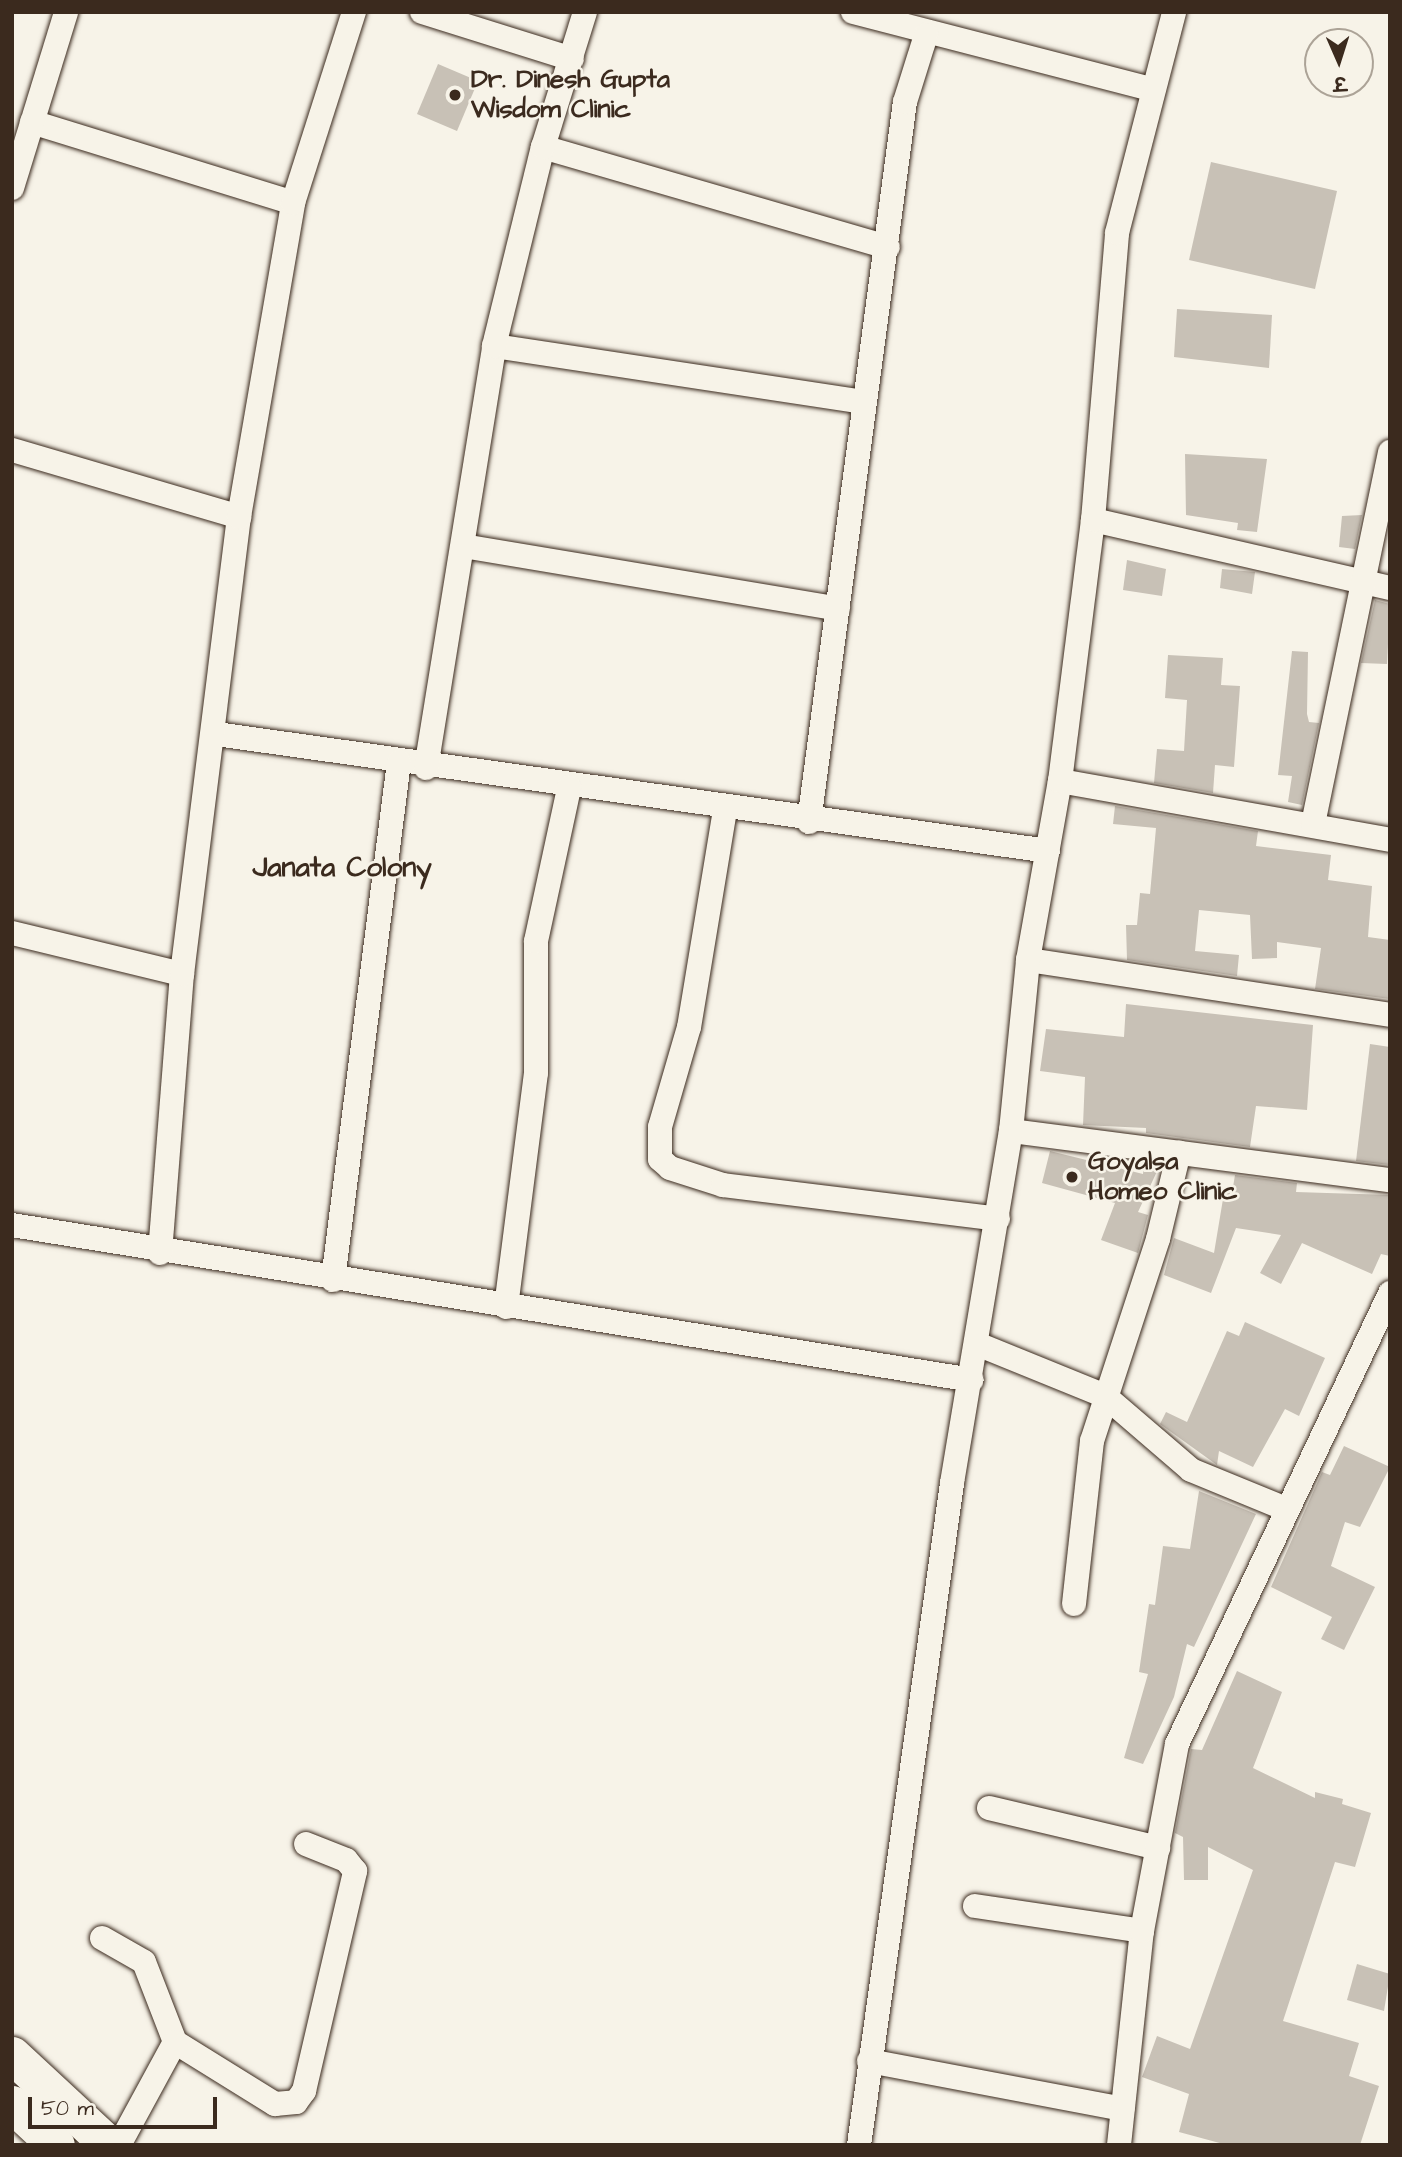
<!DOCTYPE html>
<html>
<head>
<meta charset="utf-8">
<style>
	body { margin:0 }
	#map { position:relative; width:1402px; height:2157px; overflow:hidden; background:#f7f3e8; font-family:"Architects Daughter","Playpen Sans Deva",sans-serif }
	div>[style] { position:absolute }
	.building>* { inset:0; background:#c8c1b6 }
	.roads { filter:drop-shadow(0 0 2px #3b2a1e) drop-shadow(0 0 2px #3b2a1e) }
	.minor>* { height:24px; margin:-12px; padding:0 12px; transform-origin:12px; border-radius:12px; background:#f7f3e8 }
	.highway>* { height:37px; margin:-18.5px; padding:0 18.5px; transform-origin:18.5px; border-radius:18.5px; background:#f7f3e8 }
	.dots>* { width:19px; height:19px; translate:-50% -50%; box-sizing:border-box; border:4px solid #f7f3e8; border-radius:50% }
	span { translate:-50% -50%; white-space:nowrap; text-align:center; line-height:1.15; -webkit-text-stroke:5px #f7f3e8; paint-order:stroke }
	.poi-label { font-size:26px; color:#3b2a1e; font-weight:700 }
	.left { translate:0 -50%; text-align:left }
	.neighbourhood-label { font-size:28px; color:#3b2a1e; font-weight:700 }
	.frame { position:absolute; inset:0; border:14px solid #3b2a1e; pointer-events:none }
	.north { position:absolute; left:1304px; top:28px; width:70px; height:70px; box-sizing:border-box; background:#f7f3e8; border:2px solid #aca397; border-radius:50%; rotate:177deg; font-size:19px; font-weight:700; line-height:28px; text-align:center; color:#3b2a1e }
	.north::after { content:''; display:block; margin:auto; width:24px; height:32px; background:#3b2a1e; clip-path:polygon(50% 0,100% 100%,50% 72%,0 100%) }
	.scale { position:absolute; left:28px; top:2097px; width:189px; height:32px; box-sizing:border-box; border:4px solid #3b2a1e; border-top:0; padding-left:9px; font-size:21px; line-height:24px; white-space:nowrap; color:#3b2a1e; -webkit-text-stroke:5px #f7f3e8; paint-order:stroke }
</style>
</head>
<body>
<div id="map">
	<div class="building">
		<i style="clip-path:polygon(438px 64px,478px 81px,457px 131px,417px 114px)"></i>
		<i style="clip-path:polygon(1211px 162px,1337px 191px,1315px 289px,1189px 260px)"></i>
		<i style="clip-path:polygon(1177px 309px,1272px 315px,1269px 368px,1174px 357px)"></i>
		<i style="clip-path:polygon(1185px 454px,1267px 459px,1257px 532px,1237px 530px,1238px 523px,1186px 515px)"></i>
		<i style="clip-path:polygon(1362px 515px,1355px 549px,1339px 547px,1342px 516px)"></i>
		<i style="clip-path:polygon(1127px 560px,1166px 569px,1162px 596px,1123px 590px)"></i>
		<i style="clip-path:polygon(1222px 569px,1255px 572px,1252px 594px,1220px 588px)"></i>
		<i style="clip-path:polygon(1375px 600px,1390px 604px,1387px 664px,1361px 663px)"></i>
		<i style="clip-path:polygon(1292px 651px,1308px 652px,1307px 714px,1309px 722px,1319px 723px,1302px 805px,1288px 802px,1292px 776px,1278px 775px)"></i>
		<i style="clip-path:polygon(1168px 655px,1223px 658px,1221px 685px,1240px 686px,1234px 767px,1215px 765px,1213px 793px,1154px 783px,1157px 749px,1184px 751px,1187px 700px,1165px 698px)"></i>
		<i style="clip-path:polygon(1115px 806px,1258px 831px,1256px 846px,1331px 855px,1328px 880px,1372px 886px,1368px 937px,1390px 940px,1390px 999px,1315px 989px,1321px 948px,1277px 942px,1277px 958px,1252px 959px,1250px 915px,1199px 910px,1195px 951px,1239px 955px,1237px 976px,1127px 960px,1126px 925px,1137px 925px,1140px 893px,1150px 894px,1156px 828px,1113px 824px)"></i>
		<i style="clip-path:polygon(1126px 1004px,1313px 1025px,1307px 1110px,1256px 1106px,1250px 1147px,1146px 1133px,1146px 1128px,1083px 1125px,1085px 1077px,1040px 1071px,1046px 1029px,1124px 1037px)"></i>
		<i style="clip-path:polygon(1370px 1044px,1390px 1047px,1390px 1165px,1356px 1161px)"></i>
		<i style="clip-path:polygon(1050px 1151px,1143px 1174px,1144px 1163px,1160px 1165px,1138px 1212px,1148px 1215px,1138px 1253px,1101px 1240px,1115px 1203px,1042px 1183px)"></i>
		<i style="clip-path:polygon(1235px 1175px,1297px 1183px,1296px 1192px,1390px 1195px,1390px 1256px,1381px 1254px,1372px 1274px,1302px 1243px,1281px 1284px,1260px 1273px,1281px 1235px,1236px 1228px,1211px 1293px,1164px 1275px,1174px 1238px,1214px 1253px,1225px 1187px,1233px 1187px)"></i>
		<i style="clip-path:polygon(1245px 1322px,1325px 1358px,1299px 1416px,1285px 1409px,1253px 1467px,1219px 1451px,1217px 1465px,1160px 1424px,1166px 1412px,1187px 1422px,1227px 1331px,1239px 1336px)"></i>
		<i style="clip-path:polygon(1344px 1446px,1390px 1467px,1360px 1527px,1345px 1522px,1331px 1566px,1375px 1587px,1344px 1650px,1321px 1639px,1332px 1617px,1271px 1587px,1322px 1472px,1330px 1475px)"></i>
		<i style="clip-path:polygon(1199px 1491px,1256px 1514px,1194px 1647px,1187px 1644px,1174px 1697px,1143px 1764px,1124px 1758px,1148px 1674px,1139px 1672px,1149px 1604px,1155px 1605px,1163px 1546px,1190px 1549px)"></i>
		<i style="clip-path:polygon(1237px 1671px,1282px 1692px,1253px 1768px,1315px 1798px,1315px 1792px,1343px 1799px,1342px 1804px,1371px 1813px,1355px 1867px,1335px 1862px,1283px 2021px,1359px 2043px,1349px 2076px,1379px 2086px,1360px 2145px,1227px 2145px,1179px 2132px,1189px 2094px,1142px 2077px,1157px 2036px,1190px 2049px,1253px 1870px,1208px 1847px,1208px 1880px,1184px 1880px,1183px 1837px,1175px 1833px,1191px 1749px,1202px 1750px)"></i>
		<i style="clip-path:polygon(1357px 1964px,1390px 1974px,1384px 2011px,1347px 2000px)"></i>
	</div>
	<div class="roads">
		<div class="minor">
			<i style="left:422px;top:12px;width:157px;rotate:17.4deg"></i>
			<i style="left:853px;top:12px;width:308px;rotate:14.5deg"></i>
			<i style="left:32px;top:122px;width:273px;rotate:17.2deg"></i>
			<i style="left:543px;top:147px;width:359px;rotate:16.2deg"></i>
			<i style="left:12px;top:188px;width:184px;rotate:-72.9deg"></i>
			<i style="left:494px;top:346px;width:373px;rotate:8.6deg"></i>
			<i style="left:12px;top:450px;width:237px;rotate:16.4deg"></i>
			<i style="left:1093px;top:520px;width:305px;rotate:12.9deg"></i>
			<i style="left:463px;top:546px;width:380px;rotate:9.5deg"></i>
			<i style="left:216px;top:734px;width:840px;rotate:8deg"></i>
			<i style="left:426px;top:768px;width:427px;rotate:-80.8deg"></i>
			<i style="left:494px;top:346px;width:205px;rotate:-76.2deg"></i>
			<i style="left:543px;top:147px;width:141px;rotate:-72.7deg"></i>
			<i style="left:1060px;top:781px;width:335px;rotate:10.1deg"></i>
			<i style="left:725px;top:810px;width:220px;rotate:99.4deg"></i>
			<i style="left:689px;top:1027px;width:104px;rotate:106.2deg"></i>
			<i style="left:660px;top:1127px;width:32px;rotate:90deg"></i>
			<i style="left:660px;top:1159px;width:13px;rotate:42deg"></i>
			<i style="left:670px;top:1168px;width:56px;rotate:17.8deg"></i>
			<i style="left:723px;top:1185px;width:277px;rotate:7deg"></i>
			<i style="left:809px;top:822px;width:726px;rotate:-82.41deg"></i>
			<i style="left:905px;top:102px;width:70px;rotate:-72.6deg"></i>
			<i style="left:1313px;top:824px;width:380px;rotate:-78.3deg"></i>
			<i style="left:12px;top:933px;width:175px;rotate:13.6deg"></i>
			<i style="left:1028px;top:960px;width:366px;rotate:8.6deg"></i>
			<i style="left:1011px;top:1131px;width:382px;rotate:7.4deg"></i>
			<i style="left:12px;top:1225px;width:972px;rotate:9.17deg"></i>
			<i style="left:160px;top:1253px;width:280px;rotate:-85.5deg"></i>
			<i style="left:182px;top:974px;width:461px;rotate:-82.9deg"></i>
			<i style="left:239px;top:517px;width:319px;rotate:-80.2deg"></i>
			<i style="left:293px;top:203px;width:201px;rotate:-72.3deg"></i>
			<i style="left:333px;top:1280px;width:522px;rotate:-82.74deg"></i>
			<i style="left:506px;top:1307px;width:236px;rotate:-82.7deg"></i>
			<i style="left:536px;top:1073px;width:132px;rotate:-90deg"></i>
			<i style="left:536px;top:941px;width:157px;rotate:-77.8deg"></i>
			<i style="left:977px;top:1344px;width:138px;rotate:22.1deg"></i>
			<i style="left:1105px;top:1396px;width:113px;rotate:40.7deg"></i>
			<i style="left:1191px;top:1470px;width:103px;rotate:22.3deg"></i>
			<i style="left:1074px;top:1604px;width:164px;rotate:-83.7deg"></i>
			<i style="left:1092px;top:1441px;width:213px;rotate:-71.9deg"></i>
			<i style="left:1158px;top:1239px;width:89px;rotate:-76.4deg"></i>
			<i style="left:989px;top:1808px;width:174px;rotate:13.3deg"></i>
			<i style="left:975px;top:1906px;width:169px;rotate:8.5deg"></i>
			<i style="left:102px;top:1938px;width:48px;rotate:29.7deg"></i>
			<i style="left:144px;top:1962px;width:86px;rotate:68.8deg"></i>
			<i style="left:175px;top:2042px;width:118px;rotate:31.8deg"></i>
			<i style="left:275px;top:2104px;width:21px;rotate:-5deg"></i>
			<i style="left:296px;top:2102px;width:14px;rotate:-54deg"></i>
			<i style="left:304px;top:2091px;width:226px;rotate:-76.9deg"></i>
			<i style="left:355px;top:1871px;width:14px;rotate:-129deg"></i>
			<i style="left:346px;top:1860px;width:43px;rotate:-158.2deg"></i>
			<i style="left:869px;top:2061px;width:258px;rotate:10.7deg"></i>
			<i style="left:119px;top:2145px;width:117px;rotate:-61.5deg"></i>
			<i style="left:859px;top:2145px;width:669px;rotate:-82deg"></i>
			<i style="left:952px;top:1483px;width:357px;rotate:-80.5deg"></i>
			<i style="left:1011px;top:1131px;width:172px;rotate:-84.3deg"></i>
			<i style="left:1028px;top:960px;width:182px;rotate:-79.9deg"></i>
			<i style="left:1060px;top:781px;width:263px;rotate:-82.8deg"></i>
			<i style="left:1093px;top:520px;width:288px;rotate:-85.2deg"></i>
			<i style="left:1117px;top:233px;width:228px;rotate:-75.5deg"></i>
			<i style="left:1119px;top:2145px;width:215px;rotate:-83.9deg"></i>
			<i style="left:1142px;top:1931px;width:190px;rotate:-79.4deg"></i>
			<i style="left:1177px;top:1744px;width:499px;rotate:-64.7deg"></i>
		</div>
		<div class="highway">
			<i style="left:12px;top:2055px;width:132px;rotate:42.9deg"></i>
			<i style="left:12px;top:2104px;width:60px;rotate:43deg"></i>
		</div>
	</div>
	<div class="dots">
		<i style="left:455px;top:95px;background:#3b2a1e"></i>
		<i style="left:1072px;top:1177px;background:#3b2a1e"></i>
	</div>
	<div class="poi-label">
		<span class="left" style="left:471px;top:95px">Dr. Dinesh Gupta<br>Wisdom Clinic</span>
		<span class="left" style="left:1088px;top:1177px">Goyalsa<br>Homeo Clinic</span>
	</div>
	<div class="neighbourhood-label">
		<span style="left:342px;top:868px">Janata Colony</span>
	</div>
	<div class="frame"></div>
	<div class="north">उ</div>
	<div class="scale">50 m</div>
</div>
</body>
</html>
